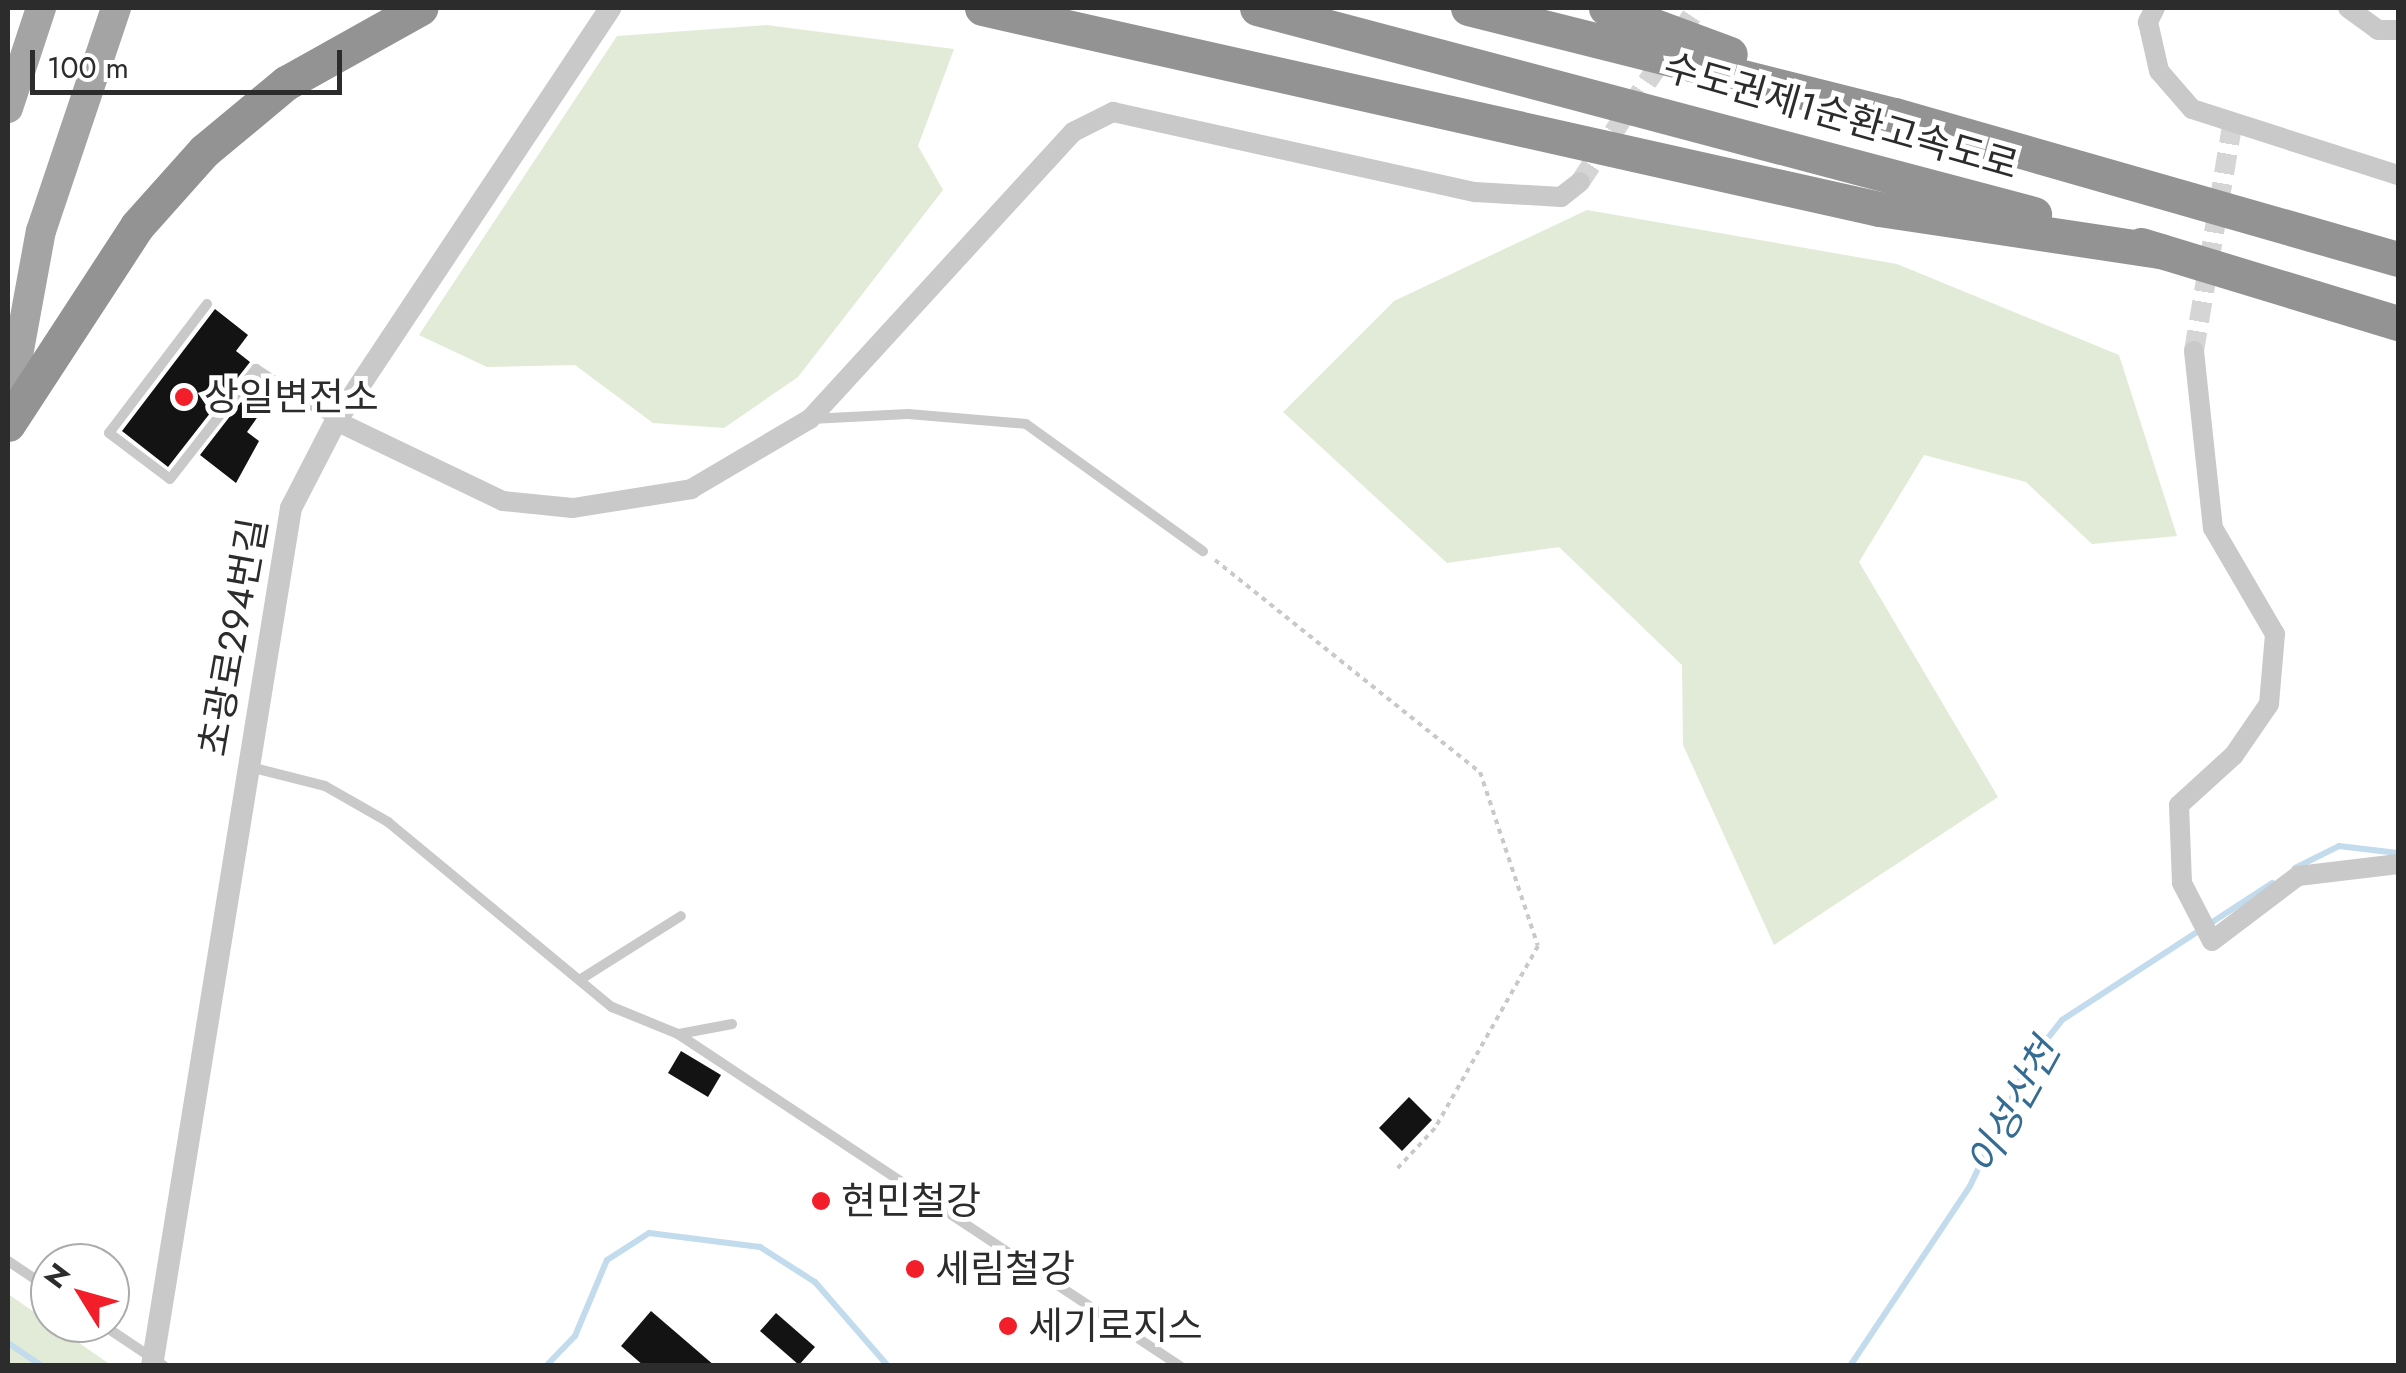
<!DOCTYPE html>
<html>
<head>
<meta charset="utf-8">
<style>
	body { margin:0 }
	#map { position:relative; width:2406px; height:1373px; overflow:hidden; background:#fff; font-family:Jost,"Noto Sans KR",sans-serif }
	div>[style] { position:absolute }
	.green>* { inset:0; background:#e2ebd7 }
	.stream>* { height:6px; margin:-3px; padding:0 3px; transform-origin:3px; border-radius:3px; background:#c2dbed }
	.building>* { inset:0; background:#131313 }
	.minor-tunnel>* { height:20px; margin-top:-10px; transform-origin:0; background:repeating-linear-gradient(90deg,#d5d5d5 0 20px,transparent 0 30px) }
	.path>* { height:4px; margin-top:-2px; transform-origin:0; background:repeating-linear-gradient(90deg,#c9c9c9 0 5px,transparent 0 10px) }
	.service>* { height:10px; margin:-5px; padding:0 5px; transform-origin:5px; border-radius:5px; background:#c9c9c9 }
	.minor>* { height:20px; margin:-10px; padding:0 10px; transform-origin:10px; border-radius:10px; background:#c9c9c9 }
	.tertiary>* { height:22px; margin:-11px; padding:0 11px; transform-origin:11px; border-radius:11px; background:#c9c9c9 }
	.primary>* { height:30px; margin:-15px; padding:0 15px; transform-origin:15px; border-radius:15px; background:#a4a4a4 }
	.motorway>* { height:35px; margin:-17.5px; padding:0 17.5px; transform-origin:17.5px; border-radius:17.5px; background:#939393 }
	.dots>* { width:28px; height:28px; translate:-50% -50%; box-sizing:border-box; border:5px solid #fff; border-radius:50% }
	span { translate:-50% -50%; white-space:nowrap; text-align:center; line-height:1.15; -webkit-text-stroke:10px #fff; paint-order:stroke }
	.street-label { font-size:38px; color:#2c2c2c }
	.poi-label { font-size:38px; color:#2c2c2c }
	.left { translate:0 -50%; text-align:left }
	.water-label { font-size:40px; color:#356c93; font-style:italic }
	.frame { position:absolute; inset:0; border:10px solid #2c2c2c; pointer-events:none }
	.north { position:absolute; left:30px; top:1243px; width:100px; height:100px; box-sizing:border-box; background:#fff; border:2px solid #ababab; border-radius:50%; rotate:307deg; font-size:28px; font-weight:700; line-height:40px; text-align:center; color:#2c2c2c }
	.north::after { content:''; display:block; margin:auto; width:35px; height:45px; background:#f21f2a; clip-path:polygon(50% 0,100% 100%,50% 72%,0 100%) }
	.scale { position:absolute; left:30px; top:50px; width:312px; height:45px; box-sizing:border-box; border:5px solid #2c2c2c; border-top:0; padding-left:12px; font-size:30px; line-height:35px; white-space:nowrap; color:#2c2c2c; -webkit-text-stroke:8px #fff; paint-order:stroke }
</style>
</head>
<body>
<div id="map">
	<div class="green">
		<i style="clip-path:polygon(766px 25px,954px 49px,918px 146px,943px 190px,798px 377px,724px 428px,653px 423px,575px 365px,487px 367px,419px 335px,617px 36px)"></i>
		<i style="clip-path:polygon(1587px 210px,1897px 264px,2119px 355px,2177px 536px,2092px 544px,2026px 482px,1924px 455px,1859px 562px,1998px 797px,1774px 945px,1683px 745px,1682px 665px,1559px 547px,1447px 563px,1283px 412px,1394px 301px)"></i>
		<i style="clip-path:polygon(8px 1294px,111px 1365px,8px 1365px)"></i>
	</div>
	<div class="stream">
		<i style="left:2295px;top:868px;width:49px;rotate:-26.6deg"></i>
		<i style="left:2339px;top:846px;width:59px;rotate:6.8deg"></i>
		<i style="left:8px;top:1343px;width:41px;rotate:34.1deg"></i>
		<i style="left:546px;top:1366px;width:42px;rotate:-46deg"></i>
		<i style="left:575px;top:1336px;width:82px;rotate:-67.2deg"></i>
		<i style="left:607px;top:1260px;width:50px;rotate:-32.7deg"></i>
		<i style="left:649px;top:1233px;width:112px;rotate:7.2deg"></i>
		<i style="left:760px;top:1247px;width:65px;rotate:32.5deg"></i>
		<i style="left:815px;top:1282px;width:111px;rotate:49deg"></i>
		<i style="left:1850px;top:1366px;width:216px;rotate:-56.3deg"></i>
		<i style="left:1970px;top:1186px;width:137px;rotate:-64.6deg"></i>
		<i style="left:2029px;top:1062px;width:53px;rotate:-51.8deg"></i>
		<i style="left:2062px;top:1020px;width:251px;rotate:-33.1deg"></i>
	</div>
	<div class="building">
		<i style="clip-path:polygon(215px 309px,248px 335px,236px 351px,250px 362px,168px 467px,122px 431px)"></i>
		<i style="clip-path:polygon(241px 402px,259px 415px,247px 432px,259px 441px,236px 483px,200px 455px)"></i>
		<i style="clip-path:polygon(681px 1051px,721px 1075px,708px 1097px,668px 1073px)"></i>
		<i style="clip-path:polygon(1409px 1097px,1432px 1120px,1402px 1151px,1379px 1128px)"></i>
		<i style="clip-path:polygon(651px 1311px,715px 1366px,644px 1366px,621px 1346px)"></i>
		<i style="clip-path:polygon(776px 1313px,815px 1347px,799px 1365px,760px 1331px)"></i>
	</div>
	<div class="minor-tunnel">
		<i style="left:1580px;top:182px;width:210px;rotate:-56.1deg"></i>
		<i style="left:2194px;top:351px;width:228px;rotate:-80.4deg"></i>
	</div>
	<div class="path">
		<i style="left:1215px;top:560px;width:339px;rotate:38.7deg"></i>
		<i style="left:1480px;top:772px;width:183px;rotate:71.6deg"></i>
		<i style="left:1538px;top:946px;width:209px;rotate:119.5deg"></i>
		<i style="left:1435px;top:1128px;width:57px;rotate:132.9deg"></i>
		<i style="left:8px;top:1365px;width:1px;rotate:90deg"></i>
	</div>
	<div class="service">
		<i style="left:207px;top:304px;width:162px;rotate:127.2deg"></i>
		<i style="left:109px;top:433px;width:76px;rotate:37deg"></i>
		<i style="left:170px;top:479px;width:140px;rotate:-52deg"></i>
		<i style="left:256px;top:369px;width:95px;rotate:33deg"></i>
		<i style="left:811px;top:419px;width:97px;rotate:-3deg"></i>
		<i style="left:908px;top:414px;width:118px;rotate:4.8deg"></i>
		<i style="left:1026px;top:424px;width:218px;rotate:35.7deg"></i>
		<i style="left:250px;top:767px;width:77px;rotate:14.2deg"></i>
		<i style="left:325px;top:786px;width:73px;rotate:29.7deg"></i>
		<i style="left:388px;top:822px;width:291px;rotate:39.6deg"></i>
		<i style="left:612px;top:1007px;width:71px;rotate:22.2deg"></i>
		<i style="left:678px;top:1034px;width:602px;rotate:33.48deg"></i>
		<i style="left:581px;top:979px;width:118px;rotate:-32.2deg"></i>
		<i style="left:679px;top:1034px;width:54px;rotate:-10.7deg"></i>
		<i style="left:8px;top:1261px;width:50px;rotate:33.7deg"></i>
		<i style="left:100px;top:1323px;width:77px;rotate:33.9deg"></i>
	</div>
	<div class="minor">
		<i style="left:2155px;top:8px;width:16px;rotate:117deg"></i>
		<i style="left:2148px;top:22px;width:50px;rotate:77.3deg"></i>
		<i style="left:2159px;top:71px;width:50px;rotate:49deg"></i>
		<i style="left:2192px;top:109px;width:216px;rotate:17.8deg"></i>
		<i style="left:2348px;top:8px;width:37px;rotate:36deg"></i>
		<i style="left:2378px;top:30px;width:20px"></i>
		<i style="left:2194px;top:351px;width:178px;rotate:83.9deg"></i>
		<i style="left:2213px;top:528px;width:123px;rotate:59.7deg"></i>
		<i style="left:2275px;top:634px;width:70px;rotate:94.9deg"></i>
		<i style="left:2269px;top:704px;width:62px;rotate:124.5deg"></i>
		<i style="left:2234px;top:755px;width:74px;rotate:137.7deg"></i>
		<i style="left:2179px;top:805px;width:78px;rotate:87.8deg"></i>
		<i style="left:2182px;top:883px;width:65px;rotate:62.7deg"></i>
		<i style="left:2212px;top:941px;width:108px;rotate:-37.1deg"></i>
		<i style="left:2298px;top:876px;width:101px;rotate:-6.8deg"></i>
		<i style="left:336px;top:421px;width:185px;rotate:25.6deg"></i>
		<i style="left:503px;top:501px;width:70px;rotate:5.7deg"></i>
		<i style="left:573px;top:508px;width:120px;rotate:-9.1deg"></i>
		<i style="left:691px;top:489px;width:138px;rotate:-30.5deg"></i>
		<i style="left:810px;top:419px;width:389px;rotate:-47.5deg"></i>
		<i style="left:1073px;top:132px;width:45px;rotate:-26.6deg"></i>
		<i style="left:1113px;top:112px;width:371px;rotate:12.5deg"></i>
		<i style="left:1475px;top:192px;width:86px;rotate:3.3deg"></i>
		<i style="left:1561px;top:197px;width:24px;rotate:-38deg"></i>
	</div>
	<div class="tertiary">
		<i style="left:152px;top:1366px;width:869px;rotate:-80.8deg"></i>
		<i style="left:291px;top:508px;width:98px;rotate:-62.7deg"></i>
		<i style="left:336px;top:421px;width:496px;rotate:-56.4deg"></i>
	</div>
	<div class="primary">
		<i style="left:8px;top:108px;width:105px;rotate:-71.7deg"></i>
		<i style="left:8px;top:410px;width:182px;rotate:-79.6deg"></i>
		<i style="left:41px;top:231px;width:235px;rotate:-71.4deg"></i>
	</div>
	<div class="motorway">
		<i style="left:982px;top:8px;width:919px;rotate:12.63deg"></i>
		<i style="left:1879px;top:209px;width:285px;rotate:8.5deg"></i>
		<i style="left:1257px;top:8px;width:804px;rotate:14.85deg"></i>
		<i style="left:1468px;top:8px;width:440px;rotate:14.1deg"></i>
		<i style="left:1895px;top:115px;width:523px;rotate:15.98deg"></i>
		<i style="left:1606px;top:8px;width:132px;rotate:20.4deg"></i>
		<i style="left:2141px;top:245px;width:269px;rotate:16.9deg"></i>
		<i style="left:8px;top:424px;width:236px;rotate:-56.9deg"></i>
		<i style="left:137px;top:226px;width:101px;rotate:-48.2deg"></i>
		<i style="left:204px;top:151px;width:107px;rotate:-39.7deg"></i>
		<i style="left:286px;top:83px;width:154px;rotate:-29.2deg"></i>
	</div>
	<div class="dots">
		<i style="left:184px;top:397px;background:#f21f2a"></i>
		<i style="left:821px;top:1201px;background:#f21f2a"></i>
		<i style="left:915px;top:1269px;background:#f21f2a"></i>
		<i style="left:1008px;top:1326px;background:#f21f2a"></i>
	</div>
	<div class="street-label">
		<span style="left:1841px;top:116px;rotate:16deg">수도권제1순환고속도로</span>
		<span style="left:233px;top:637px;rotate:-80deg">초광로294번길</span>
	</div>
	<div class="poi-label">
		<span class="left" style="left:204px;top:397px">상일변전소</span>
		<span class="left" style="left:841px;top:1201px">현민철강</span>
		<span class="left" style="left:935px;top:1269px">세림철강</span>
		<span class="left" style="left:1028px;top:1326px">세기로지스</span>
	</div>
	<div class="water-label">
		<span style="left:2013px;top:1107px;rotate:-61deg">이성산천</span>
	</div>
	<div class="frame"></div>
	<div class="north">N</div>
	<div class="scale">100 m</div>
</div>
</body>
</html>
